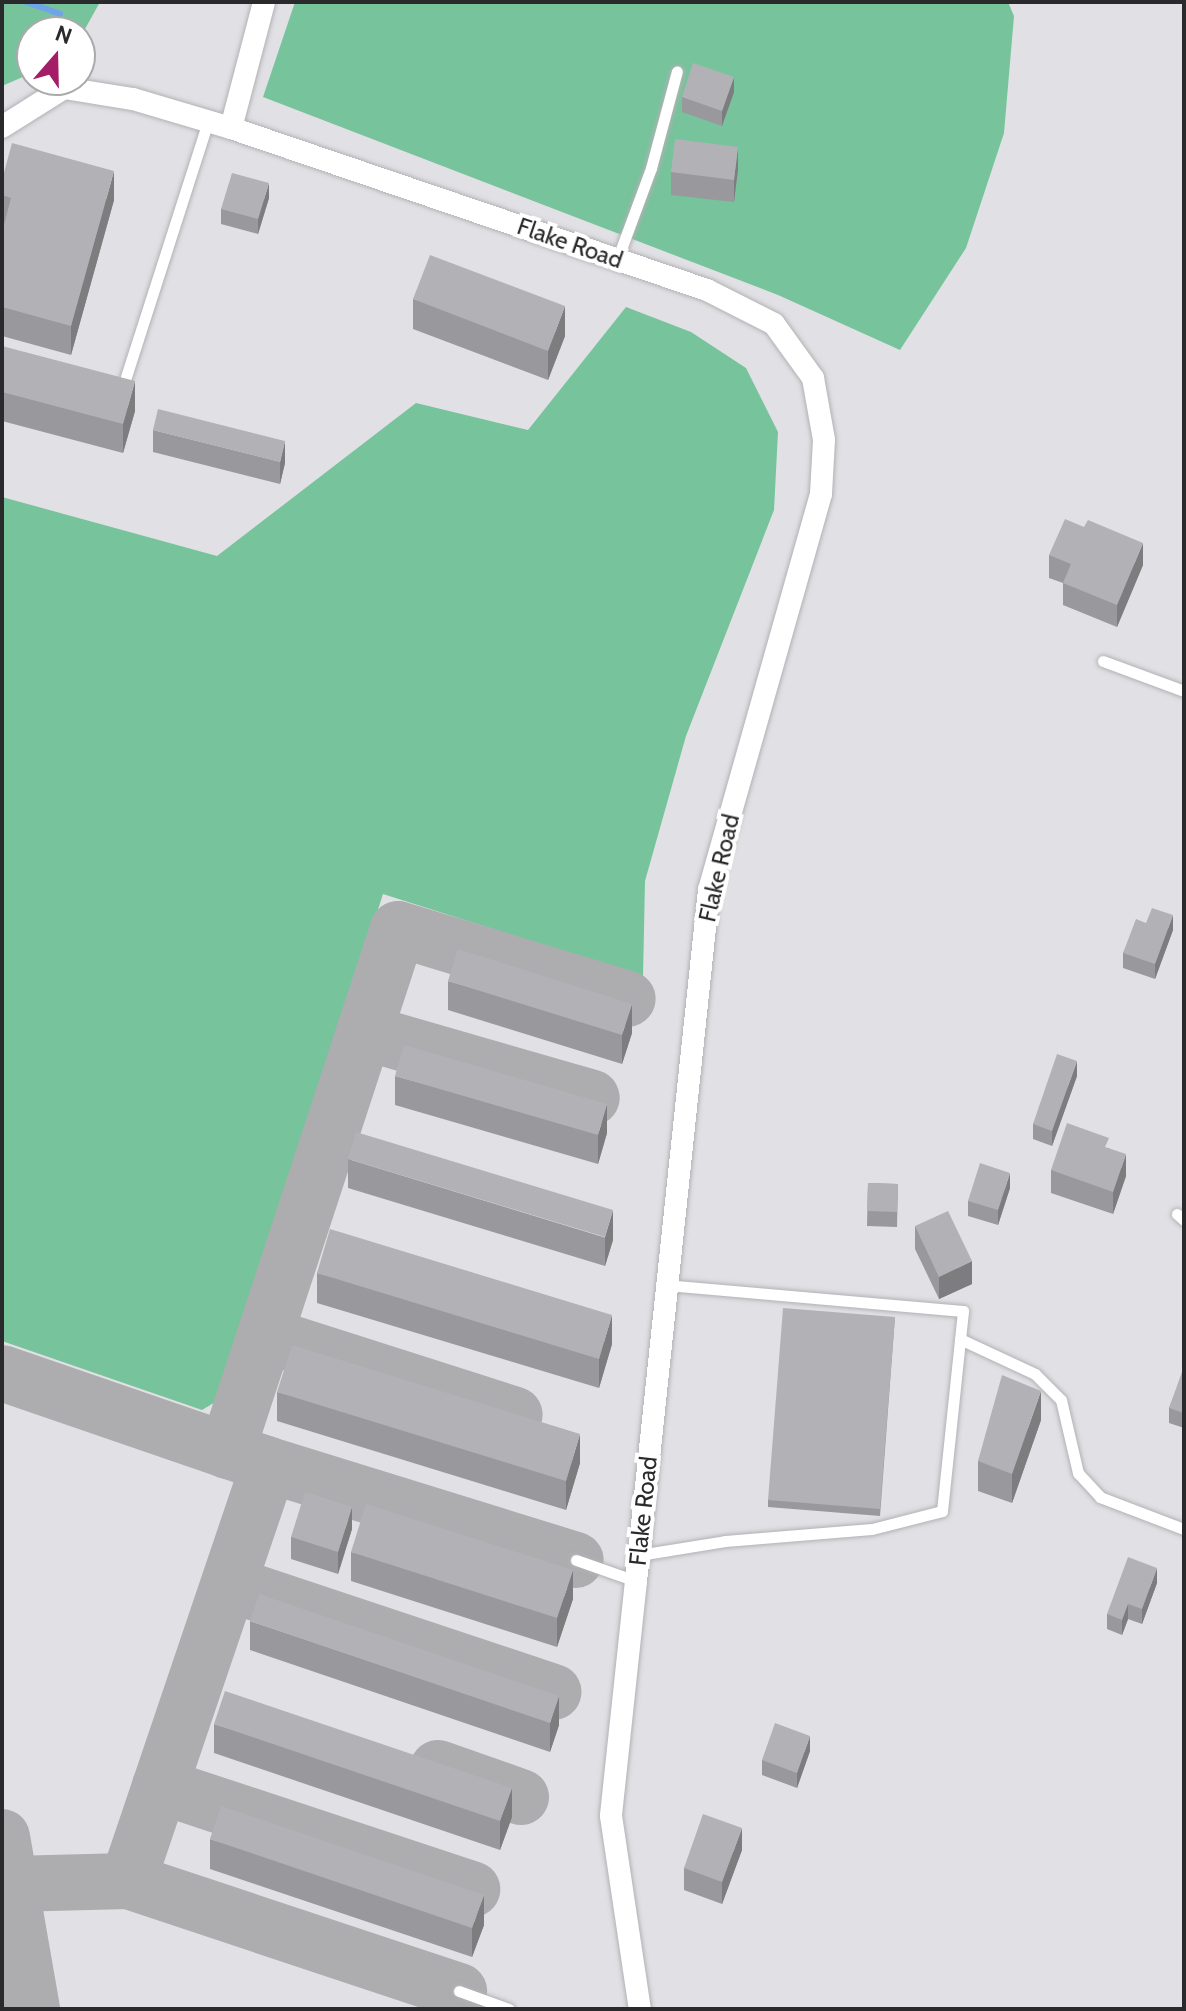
<!DOCTYPE html>
<html>
<head>
<meta charset="utf-8">
<style>
	body { margin:0 }
	#map { position:relative; width:1186px; height:2011px; overflow:hidden; background:#e1e1e5; font-family:Cabin,sans-serif }
	div>[style] { position:absolute }
	.green>* { inset:0; background:#77c39c }
	.stream>* { height:6px; margin:-3px; padding:0 3px; transform-origin:3px; border-radius:3px; background:#70a3ea }
	.taxiway>* { height:56px; margin:-28px; padding:0 28px; transform-origin:28px; border-radius:28px; background:#adadb0 }
	.roads { filter:drop-shadow(0 0 2px #b2b1b5) drop-shadow(0 0 2px #b2b1b5) }
	.service>* { height:11px; margin:-5.5px; padding:0 5.5px; transform-origin:5.5px; border-radius:5.5px; background:#fff }
	.minor>* { height:22px; margin:-11px; padding:0 11px; transform-origin:11px; border-radius:11px; background:#fff }
	.wall>* { inset:0; background:#99999d }
	.shaded-wall>* { inset:0; background:#7d7d7f }
	.building>* { inset:0; background:#b2b2b6 }
	span { translate:-50% -50%; white-space:nowrap; text-align:center; line-height:1.15; -webkit-text-stroke:8px #fff; paint-order:stroke }
	.street-label { font-size:24px; color:#2a2a2c }
	.frame { position:absolute; inset:0; border:4px solid #2a2a2c; pointer-events:none }
	.north { position:absolute; left:16px; top:16px; width:80px; height:80px; box-sizing:border-box; background:#fff; border:2px solid #aaaaab; border-radius:50%; rotate:20deg; font-size:22px; font-weight:700; line-height:32px; text-align:center; color:#2a2a2c }
	.north::after { content:''; display:block; margin:auto; width:28px; height:36px; background:#a41d67; clip-path:polygon(50% 0,100% 100%,50% 72%,0 100%) }
</style>
</head>
<body>
<div id="map">
	<div class="green">
		<i style="clip-path:polygon(2px 2px,100px 2px,80px 38px,80px 32px,32px 32px,32px 73px,2px 86px)"></i>
		<i style="clip-path:polygon(295px 2px,1008px 2px,1014px 16px,1004px 133px,966px 248px,900px 350px,778px 295px,263px 97px)"></i>
		<i style="clip-path:polygon(626px 307px,691px 332px,746px 368px,778px 432px,774px 510px,686px 736px,645px 881px,643px 977px,383px 894px,222px 1398px,202px 1410px,2px 1341px,2px 497px,217px 556px,416px 403px,528px 430px)"></i>
	</div>
	<div class="stream">
		<i style="left:26px;top:2px;width:36px;rotate:19deg"></i>
	</div>
	<div class="taxiway">
		<i style="left:364px;top:1032px;width:237px;rotate:16.1deg"></i>
		<i style="left:265px;top:1335px;width:262px;rotate:17.7deg"></i>
		<i style="left:2px;top:1373px;width:282px;rotate:19deg"></i>
		<i style="left:269px;top:1465px;width:321px;rotate:17.2deg"></i>
		<i style="left:227px;top:1451px;width:549px;rotate:-71.86deg"></i>
		<i style="left:398px;top:929px;width:240px;rotate:16.9deg"></i>
		<i style="left:229px;top:1584px;width:342px;rotate:18.4deg"></i>
		<i style="left:438px;top:1768px;width:88px;rotate:19.3deg"></i>
		<i style="left:160px;top:1786px;width:329px;rotate:18.3deg"></i>
		<i style="left:2px;top:1837px;width:175px;rotate:80.1deg"></i>
		<i style="left:128px;top:1881px;width:439px;rotate:-71.3deg"></i>
		<i style="left:11px;top:1884px;width:117px;rotate:-1.5deg"></i>
		<i style="left:128px;top:1881px;width:349px;rotate:18.4deg"></i>
	</div>
	<div class="roads">
		<div class="service">
			<i style="left:617px;top:260px;width:98px;rotate:-69.7deg"></i>
			<i style="left:651px;top:168px;width:100px;rotate:-75deg"></i>
			<i style="left:124px;top:383px;width:275px;rotate:-72.2deg"></i>
			<i style="left:1103px;top:661px;width:86px;rotate:20.3deg"></i>
			<i style="left:1177px;top:1214px;width:9px;rotate:41deg"></i>
			<i style="left:960px;top:1339px;width:83px;rotate:25deg"></i>
			<i style="left:1035px;top:1374px;width:37px;rotate:45deg"></i>
			<i style="left:1061px;top:1400px;width:75px;rotate:76.9deg"></i>
			<i style="left:1078px;top:1473px;width:33px;rotate:47deg"></i>
			<i style="left:1100px;top:1497px;width:90px;rotate:20.9deg"></i>
			<i style="left:639px;top:1555px;width:87px;rotate:-9.2deg"></i>
			<i style="left:725px;top:1541px;width:147px;rotate:-4.7deg"></i>
			<i style="left:872px;top:1529px;width:72px;rotate:-14.4deg"></i>
			<i style="left:942px;top:1511px;width:201px;rotate:-84deg"></i>
			<i style="left:963px;top:1311px;width:297px;rotate:-175deg"></i>
			<i style="left:576px;top:1560px;width:64px;rotate:19.3deg"></i>
			<i style="left:459px;top:1991px;width:53px;rotate:19.8deg"></i>
		</div>
		<div class="minor">
			<i style="left:2px;top:127px;width:73px;rotate:-32.2deg"></i>
			<i style="left:64px;top:88px;width:70px;rotate:9.1deg"></i>
			<i style="left:133px;top:99px;width:102px;rotate:16.5deg"></i>
			<i style="left:231px;top:128px;width:503px;rotate:18.8deg"></i>
			<i style="left:707px;top:290px;width:75px;rotate:26.9deg"></i>
			<i style="left:774px;top:324px;width:67px;rotate:54.2deg"></i>
			<i style="left:813px;top:378px;width:63px;rotate:79.9deg"></i>
			<i style="left:824px;top:440px;width:54px;rotate:93.2deg"></i>
			<i style="left:821px;top:494px;width:412px;rotate:105.8deg"></i>
			<i style="left:709px;top:890px;width:695px;rotate:96.03deg"></i>
			<i style="left:636px;top:1581px;width:236px;rotate:96.1deg"></i>
			<i style="left:611px;top:1816px;width:195px;rotate:81.5deg"></i>
			<i style="left:231px;top:128px;width:130px;rotate:-75.3deg"></i>
		</div>
	</div>
	<div class="wall">
		<i style="clip-path:polygon(734px 92px,722px 126px,682px 112px,682px 97px)"></i>
		<i style="clip-path:polygon(738px 169px,734px 202px,671px 195px,671px 172px)"></i>
		<i style="clip-path:polygon(2px 180px,114px 200px,71px 355px,2px 336px,2px 232px,4px 225px,2px 224px)"></i>
		<i style="clip-path:polygon(269px 198px,258px 234px,221px 224px,221px 209px)"></i>
		<i style="clip-path:polygon(413px 299px,565px 336px,548px 380px,413px 329px)"></i>
		<i style="clip-path:polygon(2px 346px,135px 411px,123px 453px,2px 421px)"></i>
		<i style="clip-path:polygon(153px 430px,285px 463px,280px 484px,153px 452px)"></i>
		<i style="clip-path:polygon(1049px 555px,1143px 565px,1117px 627px,1063px 605px,1063px 583px,1049px 578px)"></i>
		<i style="clip-path:polygon(1146px 923px,1173px 930px,1155px 979px,1123px 968px,1123px 953px)"></i>
		<i style="clip-path:polygon(448px 981px,632px 1033px,622px 1064px,448px 1010px)"></i>
		<i style="clip-path:polygon(395px 1076px,607px 1133px,598px 1164px,395px 1105px)"></i>
		<i style="clip-path:polygon(1077px 1076px,1052px 1146px,1033px 1139px,1033px 1124px)"></i>
		<i style="clip-path:polygon(1109px 1148px,1126px 1176px,1113px 1214px,1051px 1193px,1051px 1170px)"></i>
		<i style="clip-path:polygon(348px 1159px,613px 1240px,605px 1266px,348px 1188px)"></i>
		<i style="clip-path:polygon(868px 1183px,898px 1184px,897px 1227px,867px 1226px)"></i>
		<i style="clip-path:polygon(1010px 1188px,998px 1225px,968px 1216px,968px 1201px)"></i>
		<i style="clip-path:polygon(915px 1226px,972px 1284px,939px 1299px,915px 1249px)"></i>
		<i style="clip-path:polygon(317px 1273px,612px 1344px,599px 1388px,317px 1303px)"></i>
		<i style="clip-path:polygon(895px 1317px,880px 1516px,768px 1507px,768px 1500px)"></i>
		<i style="clip-path:polygon(1184px 1373px,1184px 1428px,1169px 1423px,1169px 1408px)"></i>
		<i style="clip-path:polygon(277px 1392px,580px 1463px,566px 1510px,277px 1421px)"></i>
		<i style="clip-path:polygon(1041px 1420px,1012px 1503px,978px 1491px,978px 1461px)"></i>
		<i style="clip-path:polygon(352px 1529px,338px 1574px,291px 1559px,291px 1537px)"></i>
		<i style="clip-path:polygon(351px 1552px,573px 1599px,557px 1647px,351px 1581px)"></i>
		<i style="clip-path:polygon(1157px 1583px,1142px 1624px,1128px 1619px,1122px 1635px,1107px 1629px,1107px 1614px)"></i>
		<i style="clip-path:polygon(250px 1621px,559px 1725px,550px 1752px,250px 1650px)"></i>
		<i style="clip-path:polygon(214px 1724px,512px 1817px,500px 1850px,214px 1753px)"></i>
		<i style="clip-path:polygon(810px 1751px,797px 1788px,762px 1775px,762px 1760px)"></i>
		<i style="clip-path:polygon(210px 1839px,484px 1925px,472px 1957px,210px 1869px)"></i>
		<i style="clip-path:polygon(742px 1850px,722px 1904px,684px 1890px,684px 1868px)"></i>
	</div>
	<div class="shaded-wall">
		<i style="clip-path:polygon(734px 77px,734px 92px,722px 126px,722px 111px)"></i>
		<i style="clip-path:polygon(738px 147px,738px 169px,734px 202px,734px 180px)"></i>
		<i style="clip-path:polygon(114px 171px,114px 200px,71px 355px,71px 326px)"></i>
		<i style="clip-path:polygon(269px 183px,269px 198px,258px 234px,258px 219px)"></i>
		<i style="clip-path:polygon(565px 306px,565px 336px,548px 380px,548px 351px)"></i>
		<i style="clip-path:polygon(135px 381px,135px 411px,123px 453px,123px 424px)"></i>
		<i style="clip-path:polygon(285px 441px,285px 463px,280px 484px,280px 462px)"></i>
		<i style="clip-path:polygon(1143px 543px,1143px 565px,1117px 627px,1117px 605px)"></i>
		<i style="clip-path:polygon(1173px 915px,1173px 930px,1155px 979px,1155px 964px)"></i>
		<i style="clip-path:polygon(632px 1004px,632px 1033px,622px 1064px,622px 1035px)"></i>
		<i style="clip-path:polygon(1077px 1061px,1077px 1076px,1052px 1146px,1052px 1131px)"></i>
		<i style="clip-path:polygon(607px 1104px,607px 1133px,598px 1164px,598px 1135px)"></i>
		<i style="clip-path:polygon(1126px 1154px,1126px 1176px,1113px 1214px,1113px 1192px)"></i>
		<i style="clip-path:polygon(1010px 1173px,1010px 1188px,998px 1225px,998px 1210px)"></i>
		<i style="clip-path:polygon(613px 1210px,613px 1240px,605px 1266px,605px 1237px)"></i>
		<i style="clip-path:polygon(972px 1261px,972px 1284px,939px 1299px,939px 1277px)"></i>
		<i style="clip-path:polygon(612px 1315px,612px 1344px,599px 1388px,599px 1359px)"></i>
		<i style="clip-path:polygon(1041px 1391px,1041px 1420px,1012px 1503px,1012px 1474px)"></i>
		<i style="clip-path:polygon(580px 1434px,580px 1463px,566px 1510px,566px 1481px)"></i>
		<i style="clip-path:polygon(352px 1507px,352px 1529px,338px 1574px,338px 1552px)"></i>
		<i style="clip-path:polygon(1157px 1568px,1157px 1583px,1142px 1624px,1142px 1609px)"></i>
		<i style="clip-path:polygon(573px 1570px,573px 1599px,557px 1647px,557px 1618px)"></i>
		<i style="clip-path:polygon(1128px 1604px,1128px 1619px,1122px 1635px,1122px 1620px)"></i>
		<i style="clip-path:polygon(559px 1696px,559px 1725px,550px 1752px,550px 1723px)"></i>
		<i style="clip-path:polygon(810px 1736px,810px 1751px,797px 1788px,797px 1773px)"></i>
		<i style="clip-path:polygon(512px 1788px,512px 1817px,500px 1850px,500px 1821px)"></i>
		<i style="clip-path:polygon(742px 1828px,742px 1850px,722px 1904px,722px 1882px)"></i>
		<i style="clip-path:polygon(484px 1895px,484px 1925px,472px 1957px,472px 1928px)"></i>
	</div>
	<div class="building">
		<i style="clip-path:polygon(693px 63px,734px 77px,722px 111px,682px 97px)"></i>
		<i style="clip-path:polygon(675px 139px,738px 147px,734px 180px,671px 172px)"></i>
		<i style="clip-path:polygon(12px 143px,114px 171px,71px 326px,2px 307px,2px 232px,11px 198px,2px 195px,2px 180px)"></i>
		<i style="clip-path:polygon(232px 173px,269px 183px,258px 219px,221px 209px)"></i>
		<i style="clip-path:polygon(430px 255px,565px 306px,548px 351px,413px 299px)"></i>
		<i style="clip-path:polygon(2px 346px,135px 381px,123px 424px,2px 392px)"></i>
		<i style="clip-path:polygon(158px 409px,285px 441px,280px 462px,153px 430px)"></i>
		<i style="clip-path:polygon(1065px 519px,1084px 527px,1088px 520px,1143px 543px,1117px 605px,1063px 583px,1071px 564px,1049px 555px)"></i>
		<i style="clip-path:polygon(1152px 908px,1173px 915px,1155px 964px,1123px 953px,1136px 919px,1146px 923px)"></i>
		<i style="clip-path:polygon(458px 949px,632px 1004px,622px 1035px,448px 981px)"></i>
		<i style="clip-path:polygon(404px 1045px,607px 1104px,598px 1135px,395px 1076px)"></i>
		<i style="clip-path:polygon(1057px 1054px,1077px 1061px,1052px 1131px,1033px 1124px)"></i>
		<i style="clip-path:polygon(1067px 1123px,1109px 1138px,1105px 1147px,1126px 1154px,1113px 1192px,1051px 1170px)"></i>
		<i style="clip-path:polygon(356px 1132px,613px 1210px,605px 1237px,348px 1159px)"></i>
		<i style="clip-path:polygon(980px 1163px,1010px 1173px,998px 1210px,968px 1201px)"></i>
		<i style="clip-path:polygon(868px 1183px,898px 1184px,897px 1212px,867px 1211px)"></i>
		<i style="clip-path:polygon(948px 1211px,972px 1261px,939px 1277px,915px 1226px)"></i>
		<i style="clip-path:polygon(330px 1229px,612px 1315px,599px 1359px,317px 1273px)"></i>
		<i style="clip-path:polygon(783px 1308px,895px 1317px,880px 1509px,768px 1500px)"></i>
		<i style="clip-path:polygon(292px 1345px,580px 1434px,566px 1481px,277px 1392px)"></i>
		<i style="clip-path:polygon(1182px 1372px,1184px 1373px,1184px 1413px,1169px 1408px)"></i>
		<i style="clip-path:polygon(1002px 1375px,1041px 1391px,1012px 1474px,978px 1461px)"></i>
		<i style="clip-path:polygon(305px 1492px,352px 1507px,338px 1552px,291px 1537px)"></i>
		<i style="clip-path:polygon(366px 1504px,573px 1570px,557px 1618px,351px 1552px)"></i>
		<i style="clip-path:polygon(1128px 1557px,1157px 1568px,1142px 1609px,1128px 1604px,1122px 1620px,1107px 1614px)"></i>
		<i style="clip-path:polygon(259px 1594px,559px 1696px,550px 1723px,250px 1621px)"></i>
		<i style="clip-path:polygon(225px 1691px,512px 1788px,500px 1821px,214px 1724px)"></i>
		<i style="clip-path:polygon(775px 1723px,810px 1736px,797px 1773px,762px 1760px)"></i>
		<i style="clip-path:polygon(221px 1806px,484px 1895px,472px 1928px,210px 1839px)"></i>
		<i style="clip-path:polygon(703px 1814px,742px 1828px,722px 1882px,684px 1868px)"></i>
	</div>
	<div class="street-label">
		<span style="left:570px;top:243px;rotate:19deg">Flake Road</span>
		<span style="left:719px;top:868px;rotate:-77deg">Flake Road</span>
		<span style="left:643px;top:1511px;rotate:-84deg">Flake Road</span>
	</div>
	<div class="frame"></div>
	<div class="north">N</div>
</div>
</body>
</html>
